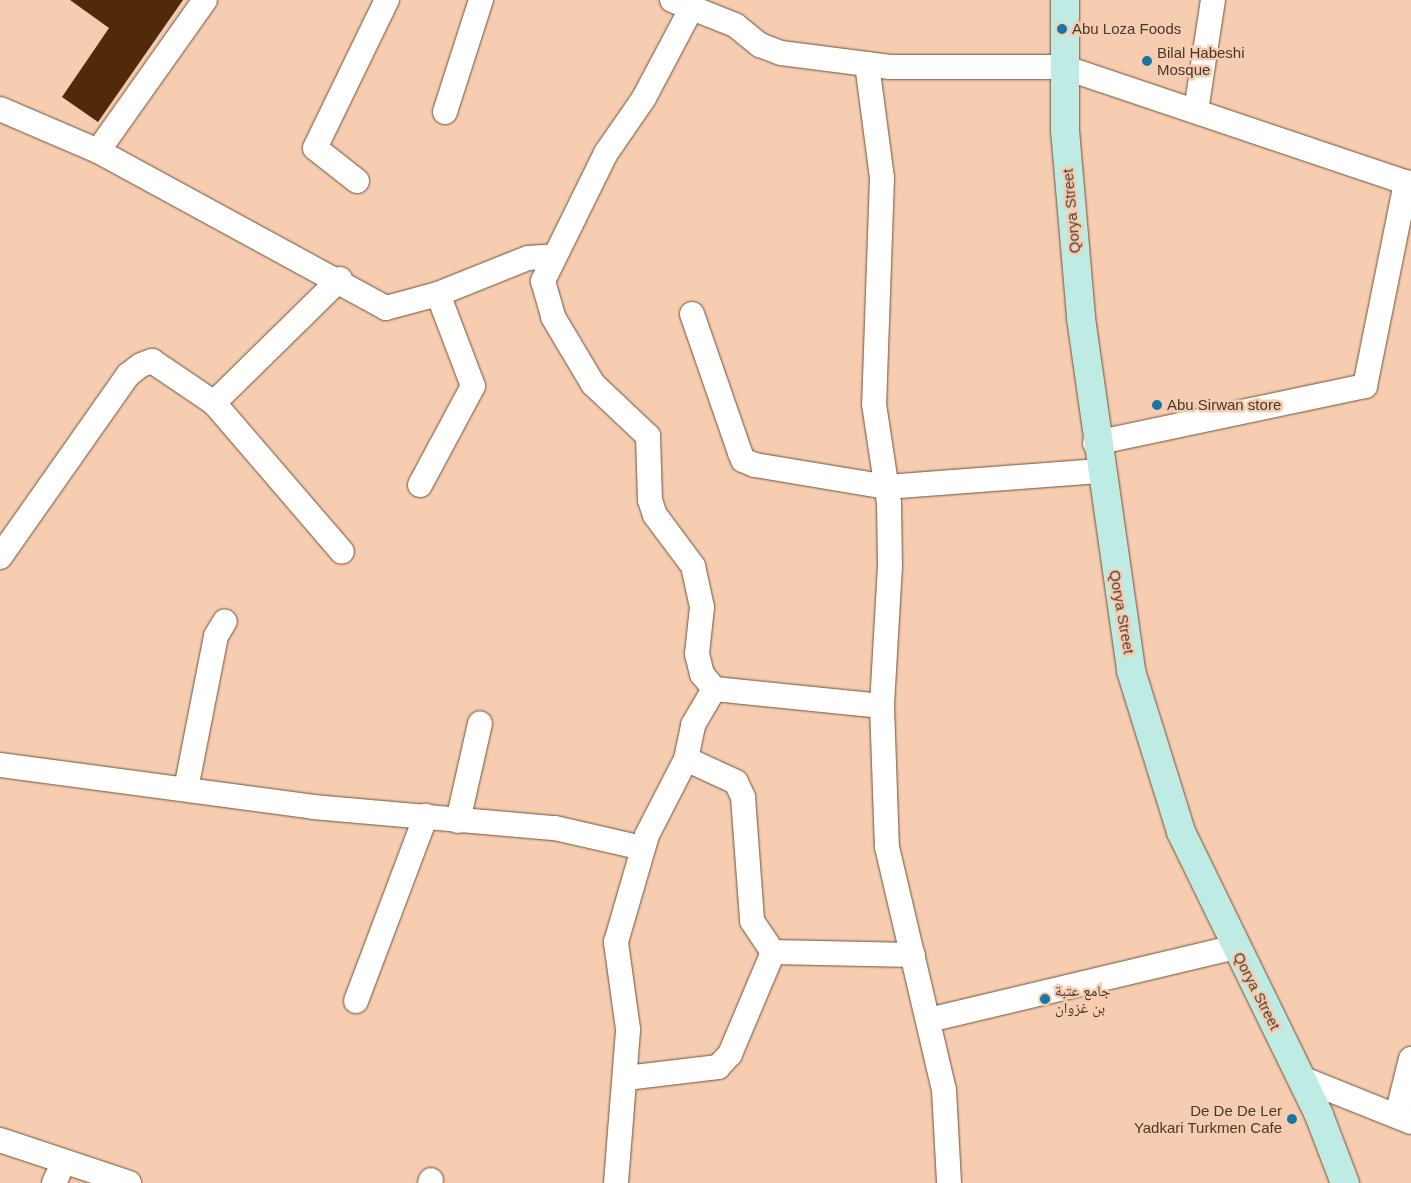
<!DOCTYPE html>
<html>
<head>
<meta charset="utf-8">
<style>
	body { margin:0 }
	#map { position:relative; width:1411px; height:1183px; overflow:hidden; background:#f6cdb1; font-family:Helvetica,"Noto Naskh Arabic",sans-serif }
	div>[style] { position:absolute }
	.building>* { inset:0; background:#512a09 }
	.roads { filter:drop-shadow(0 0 1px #725037) drop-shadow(0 0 1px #725037) }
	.street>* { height:24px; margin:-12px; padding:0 12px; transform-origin:12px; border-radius:12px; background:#fff }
	.secondary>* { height:28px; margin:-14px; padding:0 14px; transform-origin:14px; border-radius:14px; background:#beece4 }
	.dots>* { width:14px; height:14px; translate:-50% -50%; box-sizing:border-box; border:2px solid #f6cdb1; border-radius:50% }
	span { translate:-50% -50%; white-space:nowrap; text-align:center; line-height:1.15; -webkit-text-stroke:5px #f6cdb1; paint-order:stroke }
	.poi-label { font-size:15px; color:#48382c }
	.left { translate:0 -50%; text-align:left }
	.right { translate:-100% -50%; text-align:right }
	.street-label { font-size:15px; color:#48382c }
</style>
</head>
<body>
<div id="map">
	<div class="building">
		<i style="clip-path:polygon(70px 0,183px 0,98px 122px,62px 97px,109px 28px)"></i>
	</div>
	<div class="roads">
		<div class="street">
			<i style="left:672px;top:0;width:68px;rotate:21.6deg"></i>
			<i style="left:735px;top:25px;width:32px;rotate:39deg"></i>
			<i style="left:760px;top:45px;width:22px;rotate:21deg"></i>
			<i style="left:781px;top:53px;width:110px;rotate:7.3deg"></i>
			<i style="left:890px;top:67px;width:173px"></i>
			<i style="left:1063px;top:67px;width:367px;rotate:18.6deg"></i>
			<i style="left:690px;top:11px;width:98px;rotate:117.9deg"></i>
			<i style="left:644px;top:98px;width:67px;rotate:124.6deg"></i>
			<i style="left:606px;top:153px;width:143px;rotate:116.2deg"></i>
			<i style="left:543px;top:281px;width:37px;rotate:74deg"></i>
			<i style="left:553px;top:317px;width:78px;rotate:59.2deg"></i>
			<i style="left:593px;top:384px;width:76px;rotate:43.4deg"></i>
			<i style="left:648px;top:436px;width:64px;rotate:88.2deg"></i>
			<i style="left:650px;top:500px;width:16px;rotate:72deg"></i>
			<i style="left:655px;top:515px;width:64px;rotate:53.3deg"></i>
			<i style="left:693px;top:566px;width:42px;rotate:77.6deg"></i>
			<i style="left:702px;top:607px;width:47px;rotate:96.1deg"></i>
			<i style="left:697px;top:654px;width:21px;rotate:76deg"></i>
			<i style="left:702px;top:674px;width:19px;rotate:51deg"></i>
			<i style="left:867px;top:64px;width:115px;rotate:82.5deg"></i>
			<i style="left:882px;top:178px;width:226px;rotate:92deg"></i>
			<i style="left:874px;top:404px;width:100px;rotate:81.4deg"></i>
			<i style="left:889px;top:503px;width:63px;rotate:89.1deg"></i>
			<i style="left:890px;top:566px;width:140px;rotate:93.3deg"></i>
			<i style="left:0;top:109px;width:107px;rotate:23.2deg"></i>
			<i style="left:98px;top:151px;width:328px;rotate:28.6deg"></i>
			<i style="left:386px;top:308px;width:54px;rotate:-15.1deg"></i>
			<i style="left:438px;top:294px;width:97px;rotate:-21.8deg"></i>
			<i style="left:528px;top:258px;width:26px;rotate:-4deg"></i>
			<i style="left:1196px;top:111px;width:112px;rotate:-81.3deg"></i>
			<i style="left:445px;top:112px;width:118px;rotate:-72.2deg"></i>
			<i style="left:98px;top:151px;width:185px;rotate:-54.7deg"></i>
			<i style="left:357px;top:181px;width:53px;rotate:-141.8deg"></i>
			<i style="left:315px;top:148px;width:165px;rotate:-64.1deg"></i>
			<i style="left:340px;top:279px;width:177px;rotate:135.5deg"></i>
			<i style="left:214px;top:403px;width:196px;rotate:49.3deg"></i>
			<i style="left:692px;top:314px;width:147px;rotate:70.9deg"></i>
			<i style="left:740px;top:453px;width:8px;rotate:67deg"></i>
			<i style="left:743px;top:460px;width:13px;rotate:23deg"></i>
			<i style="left:755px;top:465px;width:133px;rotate:9.5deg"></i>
			<i style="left:886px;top:487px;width:214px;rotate:-4.3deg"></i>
			<i style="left:1095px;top:443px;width:276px;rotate:-11.9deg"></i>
			<i style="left:1365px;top:386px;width:208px;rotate:-78.6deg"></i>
			<i style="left:420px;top:485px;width:112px;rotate:-61.8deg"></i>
			<i style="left:473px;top:386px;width:98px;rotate:-110.8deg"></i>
			<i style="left:0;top:557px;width:223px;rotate:-54.9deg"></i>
			<i style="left:128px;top:375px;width:16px;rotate:-38deg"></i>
			<i style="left:141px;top:365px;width:12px;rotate:-20deg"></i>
			<i style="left:152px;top:361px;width:75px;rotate:34.1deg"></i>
			<i style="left:686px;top:759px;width:55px;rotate:24.7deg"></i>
			<i style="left:736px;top:782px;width:17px;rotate:65deg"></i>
			<i style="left:743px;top:797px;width:124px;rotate:85.8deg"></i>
			<i style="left:752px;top:921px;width:37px;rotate:56deg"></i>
			<i style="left:0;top:765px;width:316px;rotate:7.6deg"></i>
			<i style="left:313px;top:807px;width:243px;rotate:5deg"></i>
			<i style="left:555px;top:828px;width:89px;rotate:12.9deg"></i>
			<i style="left:186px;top:789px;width:156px;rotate:-78.9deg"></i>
			<i style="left:216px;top:636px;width:17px;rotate:-59deg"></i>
			<i style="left:458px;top:821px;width:100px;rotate:-77.3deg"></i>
			<i style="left:356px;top:1001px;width:198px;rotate:-69.3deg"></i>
			<i style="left:929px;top:1020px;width:315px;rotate:-13.4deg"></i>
			<i style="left:626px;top:1078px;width:93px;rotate:-6.8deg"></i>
			<i style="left:718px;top:1067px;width:18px;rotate:-47deg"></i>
			<i style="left:730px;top:1054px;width:111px;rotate:-67.1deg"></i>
			<i style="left:773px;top:952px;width:140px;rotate:1.2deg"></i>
			<i style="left:1301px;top:1078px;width:118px;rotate:21.8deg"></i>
			<i style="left:1397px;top:1115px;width:58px;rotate:-76deg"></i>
			<i style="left:0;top:1140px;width:136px;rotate:18.4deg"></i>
			<i style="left:54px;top:1183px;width:23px;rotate:-65deg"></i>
			<i style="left:430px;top:1183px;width:3px;rotate:-72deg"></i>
			<i style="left:616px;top:1183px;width:154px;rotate:-85.5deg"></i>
			<i style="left:628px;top:1029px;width:88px;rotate:-97.9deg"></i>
			<i style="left:616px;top:942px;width:111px;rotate:-73.8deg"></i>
			<i style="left:647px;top:835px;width:85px;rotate:-62.8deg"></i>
			<i style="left:686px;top:759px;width:35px;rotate:-78deg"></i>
			<i style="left:693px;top:725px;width:42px;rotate:-59.7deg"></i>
			<i style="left:714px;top:689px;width:169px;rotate:5.8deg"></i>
			<i style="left:882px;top:706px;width:141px;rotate:88deg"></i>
			<i style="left:887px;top:847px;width:250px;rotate:76.8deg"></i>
			<i style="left:944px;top:1090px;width:93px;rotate:86.9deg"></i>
		</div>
		<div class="secondary">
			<i style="left:1065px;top:0;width:130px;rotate:90deg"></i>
			<i style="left:1065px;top:130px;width:189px;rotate:85.1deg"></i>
			<i style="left:1081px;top:318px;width:357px;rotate:81.9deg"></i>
			<i style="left:1131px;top:671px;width:169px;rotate:72.7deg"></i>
			<i style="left:1181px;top:832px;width:315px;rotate:64deg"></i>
			<i style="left:1319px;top:1115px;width:73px;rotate:69.1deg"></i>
		</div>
	</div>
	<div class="dots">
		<i style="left:1062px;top:29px;background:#1776a3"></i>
		<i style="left:1147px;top:61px;background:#1776a3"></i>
		<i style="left:1157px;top:405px;background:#1776a3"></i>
		<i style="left:1045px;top:999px;background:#1776a3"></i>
		<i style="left:1292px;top:1119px;background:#1776a3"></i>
	</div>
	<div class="poi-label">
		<span class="left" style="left:1072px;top:29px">Abu Loza Foods</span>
		<span class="left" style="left:1157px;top:61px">Bilal Habeshi<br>Mosque</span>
		<span class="left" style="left:1167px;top:405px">Abu Sirwan store</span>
		<span class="left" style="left:1055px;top:999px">جامع عتبة<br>بن غزوان</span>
		<span class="right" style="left:1282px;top:1119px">De De De Ler<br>Yadkari Turkmen Cafe</span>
	</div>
	<div class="street-label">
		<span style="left:1071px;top:211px;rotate:-95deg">Qorya Street</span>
		<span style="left:1122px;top:612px;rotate:80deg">Qorya Street</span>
		<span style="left:1257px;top:991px;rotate:63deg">Qorya Street</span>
	</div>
</div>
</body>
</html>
